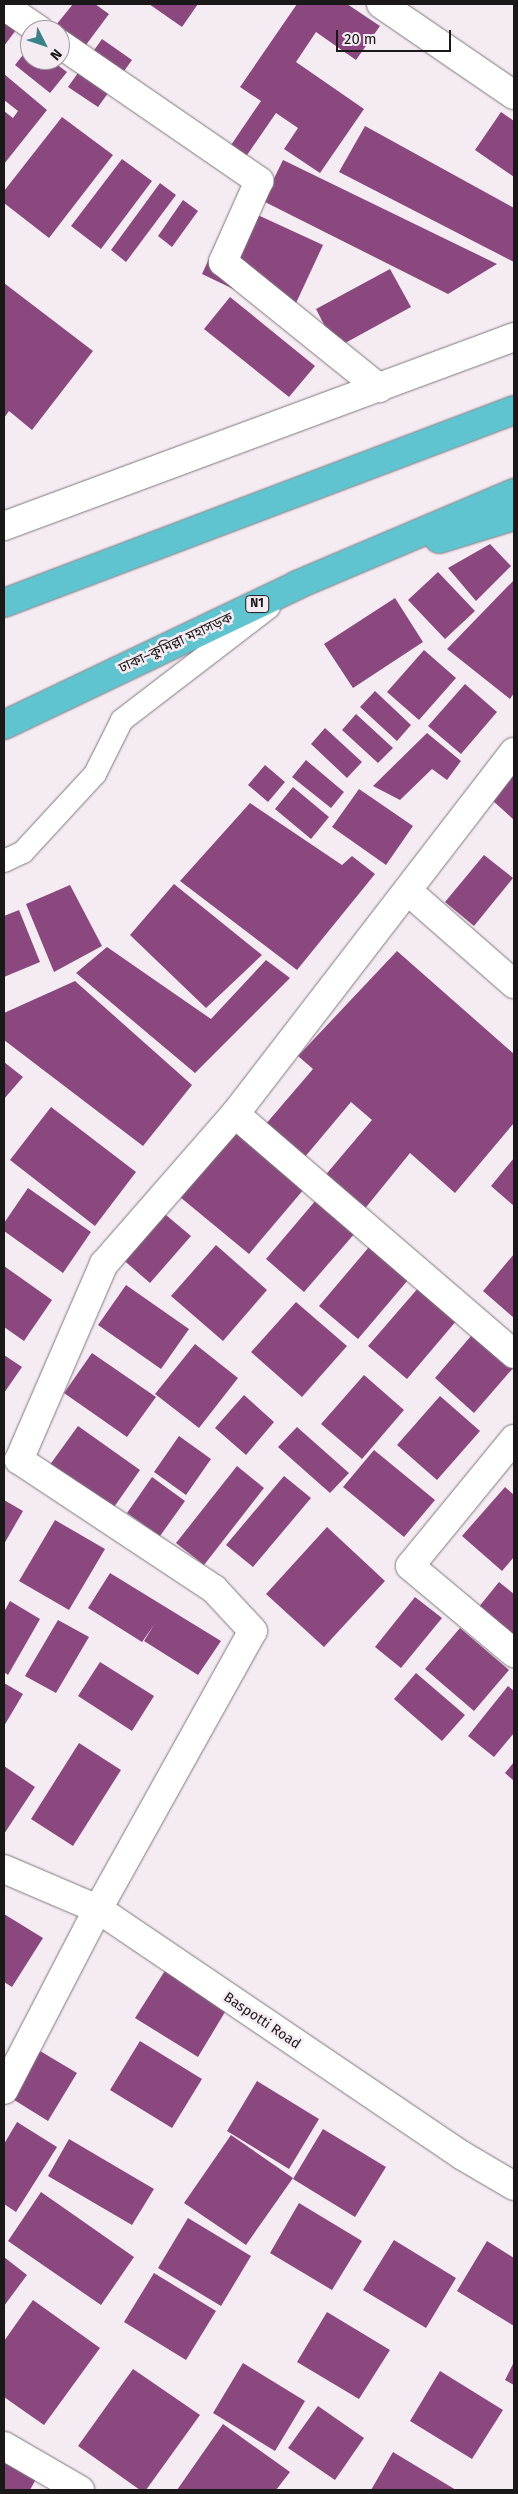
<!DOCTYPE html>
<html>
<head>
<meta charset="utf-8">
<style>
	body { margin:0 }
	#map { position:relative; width:518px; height:2494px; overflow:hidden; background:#f5ecf3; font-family:"Fira Sans","Noto Sans Bengali",sans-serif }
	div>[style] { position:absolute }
	.building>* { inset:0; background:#8a487f }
	.roads { filter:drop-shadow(0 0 1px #80777e) drop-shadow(0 0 1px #80777e) }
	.service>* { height:22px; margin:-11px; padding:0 11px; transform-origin:11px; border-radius:11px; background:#fff }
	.minor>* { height:28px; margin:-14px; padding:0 14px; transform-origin:14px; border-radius:14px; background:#fff }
	.trunk>* { height:28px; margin:-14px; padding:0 14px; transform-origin:14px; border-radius:14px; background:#5fc4cf }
	span { translate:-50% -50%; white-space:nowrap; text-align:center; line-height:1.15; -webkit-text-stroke:5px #f5ecf3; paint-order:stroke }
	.shield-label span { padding:1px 4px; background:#f5ecf3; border:1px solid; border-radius:4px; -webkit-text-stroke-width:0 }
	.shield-label { font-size:12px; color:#1b181a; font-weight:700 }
	.street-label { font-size:14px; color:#1b181a }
	.frame { position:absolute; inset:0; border:5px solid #1b181a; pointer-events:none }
	.north { position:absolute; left:20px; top:20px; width:50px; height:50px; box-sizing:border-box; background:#f5ecf3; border:1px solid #9e979c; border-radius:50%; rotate:131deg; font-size:14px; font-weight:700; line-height:20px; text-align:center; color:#1b181a }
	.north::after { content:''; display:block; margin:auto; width:18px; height:22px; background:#3a8189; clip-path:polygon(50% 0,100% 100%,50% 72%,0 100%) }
	.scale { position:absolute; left:336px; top:30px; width:115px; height:22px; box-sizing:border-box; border:2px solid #1b181a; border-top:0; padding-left:6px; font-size:15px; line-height:18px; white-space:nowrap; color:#1b181a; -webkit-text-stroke:4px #f5ecf3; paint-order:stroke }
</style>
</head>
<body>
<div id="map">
	<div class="building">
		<i style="clip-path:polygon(4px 4px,31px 10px,4px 46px)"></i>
		<i style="clip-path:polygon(73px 4px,95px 4px,109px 14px,71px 65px,60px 57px,60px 30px,52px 30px)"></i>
		<i style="clip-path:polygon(149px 4px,198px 4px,182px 27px)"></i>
		<i style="clip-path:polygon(297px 4px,347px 4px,380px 26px,356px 60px,316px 32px,296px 62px,364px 109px,320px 173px,284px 149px,298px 128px,276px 113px,245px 158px,229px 148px,261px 101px,240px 87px)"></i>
		<i style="clip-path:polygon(102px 39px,132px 60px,98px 107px,68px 87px)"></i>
		<i style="clip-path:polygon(30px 46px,30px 60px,51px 60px,67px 72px,50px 93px,15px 65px)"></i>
		<i style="clip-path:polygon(4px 74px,47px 110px,4px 164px,4px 111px,13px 118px,18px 111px,4px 100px)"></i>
		<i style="clip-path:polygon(501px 112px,514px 121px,514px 177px,475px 150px)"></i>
		<i style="clip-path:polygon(62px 117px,113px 155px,49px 238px,4px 203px,4px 191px)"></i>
		<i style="clip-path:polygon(365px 126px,514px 208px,514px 262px,339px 172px)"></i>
		<i style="clip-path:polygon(122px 159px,152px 181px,101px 249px,71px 226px)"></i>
		<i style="clip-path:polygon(283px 160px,497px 264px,448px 294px,263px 201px)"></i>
		<i style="clip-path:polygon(160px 183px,176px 195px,126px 262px,111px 250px)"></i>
		<i style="clip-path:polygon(183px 200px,198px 211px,172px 247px,158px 236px)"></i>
		<i style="clip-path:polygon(234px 204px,323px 245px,290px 316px,202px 274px)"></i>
		<i style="clip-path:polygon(390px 269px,411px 307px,336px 348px,316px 309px)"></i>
		<i style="clip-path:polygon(4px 283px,93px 351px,32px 430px,9px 411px,4px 418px)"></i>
		<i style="clip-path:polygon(230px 297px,315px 366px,289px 397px,204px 329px)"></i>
		<i style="clip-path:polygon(490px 544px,511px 566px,476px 601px,448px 568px)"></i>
		<i style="clip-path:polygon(438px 572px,475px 611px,445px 639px,408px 600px)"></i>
		<i style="clip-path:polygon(514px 580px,514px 693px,510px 699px,447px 649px)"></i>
		<i style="clip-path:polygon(395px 598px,423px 642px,353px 688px,324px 644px)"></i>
		<i style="clip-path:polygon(424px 650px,456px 678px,419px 720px,387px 692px)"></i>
		<i style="clip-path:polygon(465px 684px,497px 712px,461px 754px,428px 726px)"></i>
		<i style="clip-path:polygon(375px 691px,411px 725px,397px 741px,360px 707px)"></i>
		<i style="clip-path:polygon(356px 714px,393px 748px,378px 763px,342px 730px)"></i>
		<i style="clip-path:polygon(325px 728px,362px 762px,347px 778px,311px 744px)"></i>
		<i style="clip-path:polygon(427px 733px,461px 761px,447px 780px,432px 769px,400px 800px,373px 786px)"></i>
		<i style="clip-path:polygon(306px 760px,344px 792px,331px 808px,292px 777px)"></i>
		<i style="clip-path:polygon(265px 765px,285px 782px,268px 802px,248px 785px)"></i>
		<i style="clip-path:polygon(514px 774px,514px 820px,492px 800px)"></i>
		<i style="clip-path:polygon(293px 787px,329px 817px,311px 839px,275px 809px)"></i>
		<i style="clip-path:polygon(359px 789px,413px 826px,386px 865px,332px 827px)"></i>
		<i style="clip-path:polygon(250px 803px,342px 865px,352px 856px,375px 874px,297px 970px,180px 881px)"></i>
		<i style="clip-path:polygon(484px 855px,513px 878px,474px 926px,445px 902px)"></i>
		<i style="clip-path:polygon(174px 884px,262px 955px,206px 1008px,130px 935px)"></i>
		<i style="clip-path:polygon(70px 885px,102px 946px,54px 972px,26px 904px)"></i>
		<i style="clip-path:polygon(19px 910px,40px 962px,4px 977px,4px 916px)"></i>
		<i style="clip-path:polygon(107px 947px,211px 1019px,266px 960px,290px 978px,195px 1073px,76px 973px)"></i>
		<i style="clip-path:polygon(397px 951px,514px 1054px,514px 1123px,455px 1193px,410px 1153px,363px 1211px,323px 1178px,372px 1120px,351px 1102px,304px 1158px,265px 1125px,313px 1069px,298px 1056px)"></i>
		<i style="clip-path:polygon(75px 981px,192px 1085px,143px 1146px,4px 1040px,4px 1013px)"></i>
		<i style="clip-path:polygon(4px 1062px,23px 1077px,4px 1099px)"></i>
		<i style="clip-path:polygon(51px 1107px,136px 1172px,95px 1226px,10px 1160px)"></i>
		<i style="clip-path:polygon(235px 1131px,304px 1189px,249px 1254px,180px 1197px)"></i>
		<i style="clip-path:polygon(514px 1158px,514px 1206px,491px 1186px)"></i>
		<i style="clip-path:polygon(28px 1188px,91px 1232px,63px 1273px,4px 1231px,4px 1223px)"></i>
		<i style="clip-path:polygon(316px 1200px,355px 1233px,304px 1292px,266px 1259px)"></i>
		<i style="clip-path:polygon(160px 1210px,191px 1236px,150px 1283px,120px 1257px)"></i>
		<i style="clip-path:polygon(216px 1245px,267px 1290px,223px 1341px,171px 1296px)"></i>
		<i style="clip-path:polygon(369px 1247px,408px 1280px,358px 1339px,319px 1306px)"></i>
		<i style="clip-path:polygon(514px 1254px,514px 1318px,483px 1291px)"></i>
		<i style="clip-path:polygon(4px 1266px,52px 1300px,24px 1341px,4px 1327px)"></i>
		<i style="clip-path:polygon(126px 1285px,189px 1329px,161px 1369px,98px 1325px)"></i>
		<i style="clip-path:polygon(419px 1287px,457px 1320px,407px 1379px,368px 1346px)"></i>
		<i style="clip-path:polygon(296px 1302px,347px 1346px,302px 1397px,251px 1352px)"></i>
		<i style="clip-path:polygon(477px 1329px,514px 1367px,474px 1413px,435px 1378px)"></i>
		<i style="clip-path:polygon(195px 1344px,238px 1378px,199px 1428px,155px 1394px)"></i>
		<i style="clip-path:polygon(92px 1353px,156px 1397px,127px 1437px,64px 1393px)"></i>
		<i style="clip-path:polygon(4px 1355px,22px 1367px,4px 1393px)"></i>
		<i style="clip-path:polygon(364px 1375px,404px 1410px,362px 1459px,321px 1424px)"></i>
		<i style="clip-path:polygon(244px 1395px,274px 1422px,246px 1455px,215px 1428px)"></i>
		<i style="clip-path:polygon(440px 1396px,480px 1431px,437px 1480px,397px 1445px)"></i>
		<i style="clip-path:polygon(78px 1426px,140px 1470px,112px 1510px,49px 1466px)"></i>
		<i style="clip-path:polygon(297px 1427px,349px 1473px,330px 1493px,278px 1447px)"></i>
		<i style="clip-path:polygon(179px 1436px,211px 1459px,186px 1495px,154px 1472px)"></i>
		<i style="clip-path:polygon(374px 1450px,435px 1500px,404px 1537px,343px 1487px)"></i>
		<i style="clip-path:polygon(237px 1466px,264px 1488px,204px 1565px,176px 1543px)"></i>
		<i style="clip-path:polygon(284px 1476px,311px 1498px,253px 1567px,226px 1545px)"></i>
		<i style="clip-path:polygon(152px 1477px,185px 1501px,160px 1536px,127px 1513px)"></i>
		<i style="clip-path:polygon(505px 1487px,514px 1495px,514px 1557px,502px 1571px,462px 1536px)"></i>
		<i style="clip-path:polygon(4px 1500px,23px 1511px,4px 1544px)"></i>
		<i style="clip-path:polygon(55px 1520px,105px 1549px,69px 1610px,19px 1581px)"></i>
		<i style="clip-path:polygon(327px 1527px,385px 1581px,324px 1647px,266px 1594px)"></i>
		<i style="clip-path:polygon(110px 1573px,221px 1641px,198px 1675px,144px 1641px,154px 1625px,142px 1642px,88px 1608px)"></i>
		<i style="clip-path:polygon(499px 1582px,514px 1594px,514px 1638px,478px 1608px)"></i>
		<i style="clip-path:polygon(415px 1597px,442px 1618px,401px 1668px,375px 1647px)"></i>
		<i style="clip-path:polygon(10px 1601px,40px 1619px,8px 1675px,4px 1672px,4px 1612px)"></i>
		<i style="clip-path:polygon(58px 1620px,89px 1637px,56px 1693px,25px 1676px)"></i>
		<i style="clip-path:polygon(460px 1628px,509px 1670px,474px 1711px,425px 1669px)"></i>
		<i style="clip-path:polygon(100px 1662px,154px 1696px,132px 1731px,78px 1696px)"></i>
		<i style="clip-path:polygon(416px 1673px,465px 1715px,442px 1741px,394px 1699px)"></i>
		<i style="clip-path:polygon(4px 1683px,23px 1694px,4px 1726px)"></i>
		<i style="clip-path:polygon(508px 1686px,514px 1691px,514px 1733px,494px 1757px,468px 1736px)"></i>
		<i style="clip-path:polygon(79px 1743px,121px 1770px,73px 1846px,31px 1819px)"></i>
		<i style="clip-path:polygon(514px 1762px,514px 1781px,505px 1773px)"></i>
		<i style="clip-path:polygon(4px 1766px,35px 1787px,4px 1834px)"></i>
		<i style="clip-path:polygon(4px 1914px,43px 1938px,12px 1987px,4px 1982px)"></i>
		<i style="clip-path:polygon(166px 1969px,228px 2007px,198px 2057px,135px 2018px)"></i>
		<i style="clip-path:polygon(140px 2041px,202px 2079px,172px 2128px,110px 2090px)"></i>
		<i style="clip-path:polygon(40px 2051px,77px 2073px,48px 2121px,11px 2098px)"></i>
		<i style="clip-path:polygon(257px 2081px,319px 2119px,289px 2169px,227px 2131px)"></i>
		<i style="clip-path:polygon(17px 2122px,57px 2147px,16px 2212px,4px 2204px,4px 2144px)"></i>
		<i style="clip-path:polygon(323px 2129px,386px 2167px,355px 2217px,293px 2179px)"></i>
		<i style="clip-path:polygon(231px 2135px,293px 2178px,246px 2245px,184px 2203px)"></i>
		<i style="clip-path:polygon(69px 2139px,154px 2189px,132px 2225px,48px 2176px)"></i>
		<i style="clip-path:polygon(41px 2192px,134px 2257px,101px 2305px,8px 2241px)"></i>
		<i style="clip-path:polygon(299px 2203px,362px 2241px,332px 2290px,270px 2253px)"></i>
		<i style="clip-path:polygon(188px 2218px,251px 2256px,221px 2306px,158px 2268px)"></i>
		<i style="clip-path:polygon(394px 2240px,456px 2278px,426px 2328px,363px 2290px)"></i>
		<i style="clip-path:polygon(487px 2241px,514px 2258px,514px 2326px,457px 2291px)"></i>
		<i style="clip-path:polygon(4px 2257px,27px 2275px,4px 2306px)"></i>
		<i style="clip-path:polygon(154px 2273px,216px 2311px,186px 2360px,124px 2322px)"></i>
		<i style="clip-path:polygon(33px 2300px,100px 2348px,44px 2425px,4px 2397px,4px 2341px)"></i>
		<i style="clip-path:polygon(327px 2312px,390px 2350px,359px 2399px,297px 2362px)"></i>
		<i style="clip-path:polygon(514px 2362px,514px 2385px,505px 2380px)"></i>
		<i style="clip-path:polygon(243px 2363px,305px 2401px,275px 2451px,213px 2413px)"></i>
		<i style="clip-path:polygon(133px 2369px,200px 2415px,146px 2490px,140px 2490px,78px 2446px)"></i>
		<i style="clip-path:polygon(440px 2371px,503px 2410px,472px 2459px,410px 2421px)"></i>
		<i style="clip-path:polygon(318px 2406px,364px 2438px,335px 2480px,288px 2448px)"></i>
		<i style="clip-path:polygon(223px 2424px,290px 2472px,276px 2490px,177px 2490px)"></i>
		<i style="clip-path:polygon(393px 2452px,456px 2490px,371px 2490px)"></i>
		<i style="clip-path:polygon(4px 2459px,36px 2479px,30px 2490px,4px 2490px)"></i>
	</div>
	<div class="roads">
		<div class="service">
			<i style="left:4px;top:861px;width:21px;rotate:-25deg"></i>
			<i style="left:23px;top:852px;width:106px;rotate:-47.3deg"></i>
			<i style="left:95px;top:774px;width:60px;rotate:-63.4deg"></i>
			<i style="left:122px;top:720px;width:185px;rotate:-37.5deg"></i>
		</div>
		<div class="minor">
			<i style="left:381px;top:4px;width:161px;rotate:34.4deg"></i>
			<i style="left:4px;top:6px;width:42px;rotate:34.4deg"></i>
			<i style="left:60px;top:44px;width:242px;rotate:34.5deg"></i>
			<i style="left:259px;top:181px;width:89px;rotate:114deg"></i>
			<i style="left:223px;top:262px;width:201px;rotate:38.9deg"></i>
			<i style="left:4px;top:526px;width:544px;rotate:-20.33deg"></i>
			<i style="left:409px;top:892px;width:140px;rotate:41.2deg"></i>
			<i style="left:235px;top:1114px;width:368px;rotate:40.7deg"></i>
			<i style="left:514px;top:1439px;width:164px;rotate:129.3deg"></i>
			<i style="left:410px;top:1566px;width:136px;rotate:39.9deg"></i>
			<i style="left:4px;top:1869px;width:102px;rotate:23.1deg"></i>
			<i style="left:98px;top:1909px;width:441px;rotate:34.1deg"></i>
			<i style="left:463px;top:2156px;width:59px;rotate:30.5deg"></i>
			<i style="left:4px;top:2090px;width:204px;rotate:-62.6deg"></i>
			<i style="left:98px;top:1909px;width:318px;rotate:-60.9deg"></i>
			<i style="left:253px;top:1631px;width:57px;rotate:-132.9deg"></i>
			<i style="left:214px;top:1589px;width:234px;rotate:-146.5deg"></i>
			<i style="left:19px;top:1460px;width:214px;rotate:-66.6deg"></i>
			<i style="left:104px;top:1264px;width:199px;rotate:-48.9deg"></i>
			<i style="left:235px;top:1114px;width:457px;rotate:-52.4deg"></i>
			<i style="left:4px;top:2446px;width:88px;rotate:30.1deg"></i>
		</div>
		<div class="trunk">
			<i style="left:439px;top:539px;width:78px;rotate:-17deg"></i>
			<i style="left:4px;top:603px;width:545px;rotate:-20.73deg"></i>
			<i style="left:4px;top:725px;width:325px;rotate:-25.5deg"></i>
			<i style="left:297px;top:585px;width:236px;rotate:-23deg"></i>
		</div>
	</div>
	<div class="shield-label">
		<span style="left:257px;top:604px">N1</span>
	</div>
	<div class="street-label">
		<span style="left:176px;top:643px;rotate:-25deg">ঢাকা–কুমিল্লা মহাসড়ক</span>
		<span style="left:262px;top:2021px;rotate:34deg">Baspotti Road</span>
	</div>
	<div class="frame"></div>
	<div class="north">N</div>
	<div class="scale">20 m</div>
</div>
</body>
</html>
